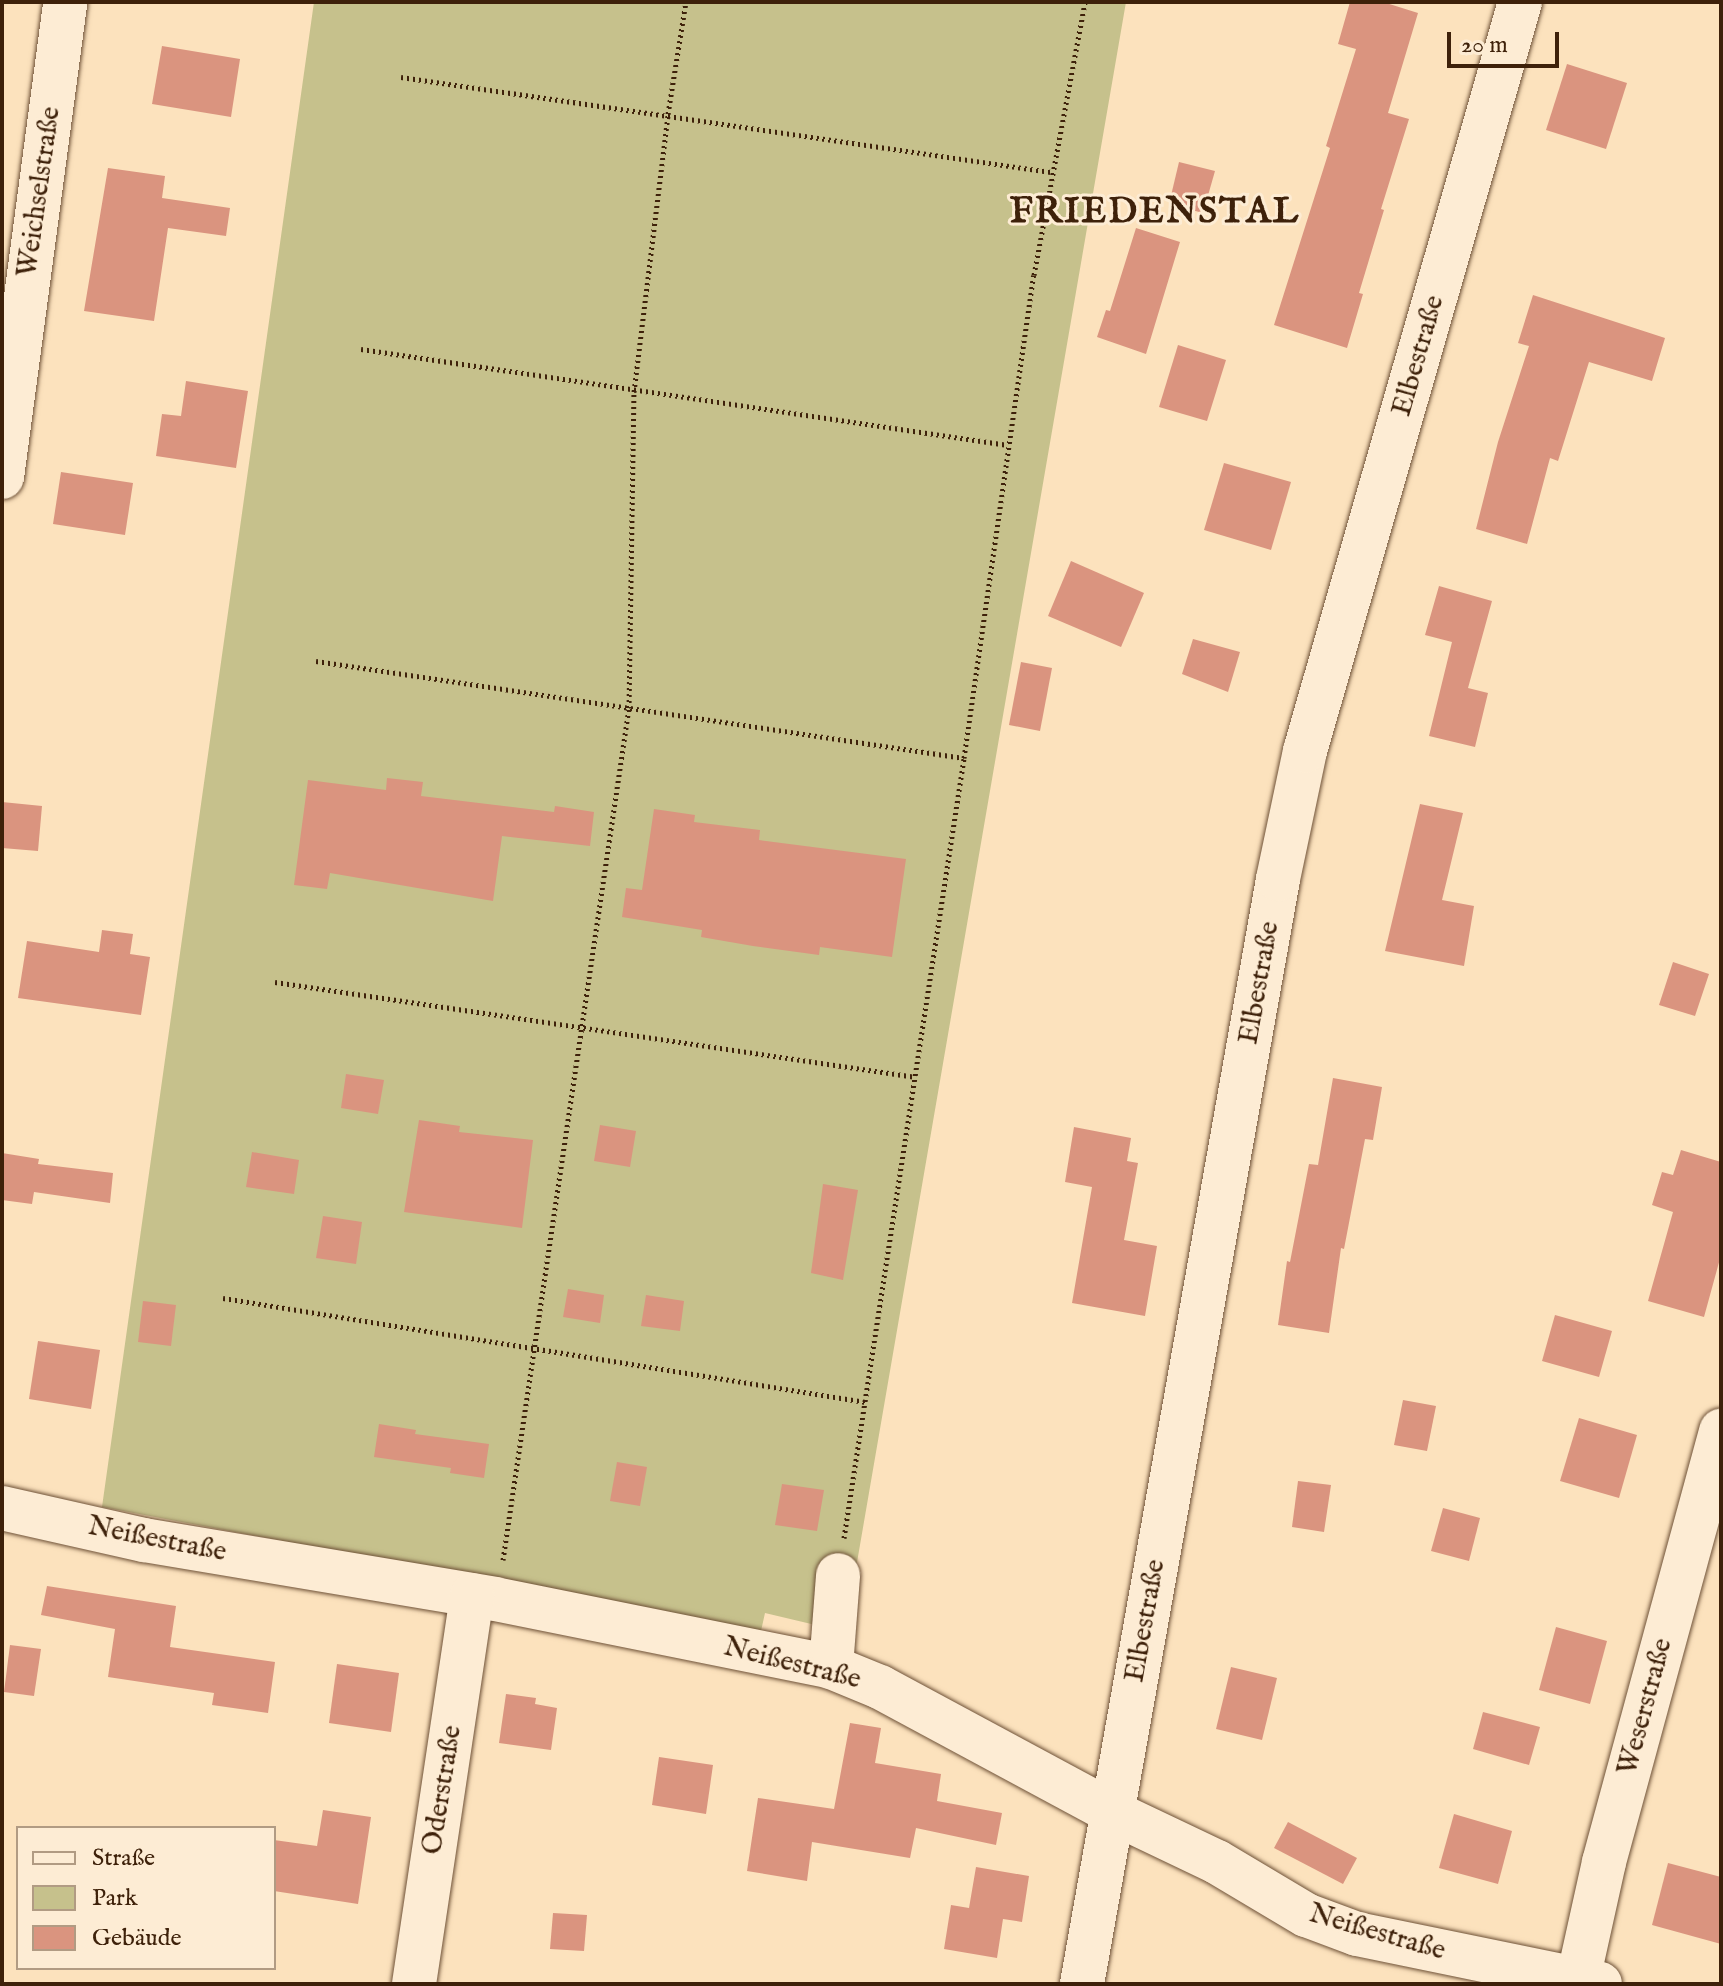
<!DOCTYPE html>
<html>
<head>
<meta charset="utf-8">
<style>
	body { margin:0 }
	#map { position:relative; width:1723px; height:1986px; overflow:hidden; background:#fce2bd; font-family:"IM FELL English",serif }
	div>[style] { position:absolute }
	.green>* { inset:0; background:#c6c18c }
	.building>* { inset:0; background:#da947f }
	.path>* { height:5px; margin-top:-2.5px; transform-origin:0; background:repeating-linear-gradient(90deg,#3e210a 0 2px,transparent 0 6px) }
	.roads { filter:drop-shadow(0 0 2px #6e5137) drop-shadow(0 0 2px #6e5137) }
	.minor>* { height:44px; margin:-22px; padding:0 22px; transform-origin:22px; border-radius:22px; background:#fdecd4 }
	span { translate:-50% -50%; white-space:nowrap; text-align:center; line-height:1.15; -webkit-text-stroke:6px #fdecd4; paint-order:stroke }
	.street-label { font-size:28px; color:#3e210a }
	.district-label { font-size:36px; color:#3e210a; font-weight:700; letter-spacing:2px }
	.frame { position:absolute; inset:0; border:4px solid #3e210a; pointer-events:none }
	.legend { position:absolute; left:16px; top:1826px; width:260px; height:144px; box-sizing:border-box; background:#fdecd4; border:2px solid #b19b83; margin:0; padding:10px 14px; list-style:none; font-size:24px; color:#3e210a }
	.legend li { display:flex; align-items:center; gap:16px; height:40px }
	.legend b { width:40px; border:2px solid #b19b83 }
	.scale { position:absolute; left:1447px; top:32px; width:112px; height:36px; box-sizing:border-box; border:4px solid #3e210a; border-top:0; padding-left:10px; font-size:24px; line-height:28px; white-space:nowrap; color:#3e210a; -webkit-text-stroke:6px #fdecd4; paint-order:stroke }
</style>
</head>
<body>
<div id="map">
	<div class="green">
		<i style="clip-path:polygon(314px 2px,1126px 2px,845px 1632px,765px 1613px,761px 1631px,102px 1507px)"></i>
	</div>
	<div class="building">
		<i style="clip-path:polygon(1350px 2px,1383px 2px,1418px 13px,1388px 113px,1409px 119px,1381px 209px,1384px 210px,1359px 293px,1363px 294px,1347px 348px,1274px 325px,1330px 148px,1326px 146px,1356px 49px,1338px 44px)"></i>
		<i style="clip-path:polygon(162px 46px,240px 59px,231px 117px,152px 104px)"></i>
		<i style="clip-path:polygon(1567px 64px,1627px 83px,1606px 149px,1546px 130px)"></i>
		<i style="clip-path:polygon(1179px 162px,1215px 171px,1203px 213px,1169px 204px)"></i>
		<i style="clip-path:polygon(108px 168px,165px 176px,162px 198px,230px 208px,226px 236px,168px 228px,154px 321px,84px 311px)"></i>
		<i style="clip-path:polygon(1136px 228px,1180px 242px,1146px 354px,1097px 337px,1106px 310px,1110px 311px)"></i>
		<i style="clip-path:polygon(1533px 295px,1665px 338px,1652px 381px,1589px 362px,1558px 461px,1550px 458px,1527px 544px,1476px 529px,1498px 442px,1529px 346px,1518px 343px)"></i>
		<i style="clip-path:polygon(1178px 345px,1226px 360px,1207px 421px,1159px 407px)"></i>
		<i style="clip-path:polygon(186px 381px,248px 391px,236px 468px,156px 456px,162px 414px,181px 416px)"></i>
		<i style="clip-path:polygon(1224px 463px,1291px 482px,1271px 550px,1204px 530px)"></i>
		<i style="clip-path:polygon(61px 472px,133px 483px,125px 535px,53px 524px)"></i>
		<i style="clip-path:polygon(1071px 561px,1144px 593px,1121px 647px,1048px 616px)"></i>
		<i style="clip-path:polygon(1439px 586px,1492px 601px,1468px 688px,1488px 693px,1475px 747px,1429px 736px,1452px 642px,1425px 635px)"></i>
		<i style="clip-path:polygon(1193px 639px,1240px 652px,1228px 692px,1182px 674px)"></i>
		<i style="clip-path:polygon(1021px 662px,1052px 668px,1040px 731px,1009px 725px)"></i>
		<i style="clip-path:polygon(387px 778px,423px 782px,421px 796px,554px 812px,555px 806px,594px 812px,590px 846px,502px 836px,493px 901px,330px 873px,327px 889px,294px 885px,308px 780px,386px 790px)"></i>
		<i style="clip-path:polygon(2px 802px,42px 806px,38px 851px,2px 848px)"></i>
		<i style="clip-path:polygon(1420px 804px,1463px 813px,1442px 900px,1474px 906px,1464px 966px,1385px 951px)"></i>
		<i style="clip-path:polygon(654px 809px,695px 815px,694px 822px,760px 830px,759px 840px,906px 859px,892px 957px,820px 947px,819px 955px,753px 946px,701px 937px,702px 930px,622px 917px,626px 888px,642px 890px)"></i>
		<i style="clip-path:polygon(102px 930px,133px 934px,130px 954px,150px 957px,141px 1015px,18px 998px,27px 941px,99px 952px)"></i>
		<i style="clip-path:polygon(1673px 962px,1709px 974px,1695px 1016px,1659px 1005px)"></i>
		<i style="clip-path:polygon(346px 1074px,384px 1080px,378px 1114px,341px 1108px)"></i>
		<i style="clip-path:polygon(1333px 1078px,1382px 1087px,1373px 1140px,1365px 1139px,1344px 1249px,1341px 1248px,1329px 1333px,1278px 1325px,1287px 1261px,1290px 1262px,1309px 1164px,1318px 1165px)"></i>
		<i style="clip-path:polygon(419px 1120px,460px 1126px,459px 1132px,533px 1140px,522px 1228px,404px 1212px)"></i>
		<i style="clip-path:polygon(600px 1125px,636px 1131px,630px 1167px,594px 1161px)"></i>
		<i style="clip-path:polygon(1074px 1127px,1131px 1138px,1127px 1161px,1138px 1163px,1124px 1240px,1157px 1246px,1145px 1316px,1072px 1303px,1092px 1187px,1065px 1182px)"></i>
		<i style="clip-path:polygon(1681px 1150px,1721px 1162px,1721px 1255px,1704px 1317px,1648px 1301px,1673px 1212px,1652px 1205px,1662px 1172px,1673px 1175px)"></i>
		<i style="clip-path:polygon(252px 1152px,299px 1160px,294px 1194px,246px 1187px)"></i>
		<i style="clip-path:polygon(2px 1153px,39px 1159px,38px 1164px,113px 1173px,110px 1203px,34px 1192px,32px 1204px,2px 1200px)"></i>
		<i style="clip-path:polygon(823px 1184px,858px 1190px,843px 1280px,811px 1273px)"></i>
		<i style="clip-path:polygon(323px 1216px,362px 1222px,356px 1264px,316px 1258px)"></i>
		<i style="clip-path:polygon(568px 1289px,604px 1295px,600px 1323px,563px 1317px)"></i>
		<i style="clip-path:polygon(646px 1295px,684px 1301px,680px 1331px,641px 1326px)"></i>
		<i style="clip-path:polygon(143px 1301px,176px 1305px,171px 1346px,138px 1342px)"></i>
		<i style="clip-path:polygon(1555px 1315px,1612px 1331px,1599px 1377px,1542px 1361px)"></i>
		<i style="clip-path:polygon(38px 1341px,100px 1350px,91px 1409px,29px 1399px)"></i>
		<i style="clip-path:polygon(1403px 1400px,1436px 1406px,1427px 1451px,1394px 1445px)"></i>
		<i style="clip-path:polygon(1579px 1418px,1637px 1435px,1619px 1498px,1560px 1481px)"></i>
		<i style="clip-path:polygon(379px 1424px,416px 1430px,415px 1434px,489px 1444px,484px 1478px,450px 1473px,451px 1468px,374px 1457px)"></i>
		<i style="clip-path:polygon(617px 1462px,647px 1467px,640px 1506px,610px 1501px)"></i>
		<i style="clip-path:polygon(1298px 1481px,1331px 1485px,1324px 1532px,1292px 1527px)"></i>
		<i style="clip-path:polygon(782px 1484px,824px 1490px,817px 1531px,775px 1525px)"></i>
		<i style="clip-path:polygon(1443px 1508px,1480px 1518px,1469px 1561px,1431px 1551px)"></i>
		<i style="clip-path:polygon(47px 1586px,176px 1606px,170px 1647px,275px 1662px,268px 1713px,212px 1705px,214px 1693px,108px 1677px,115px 1629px,41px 1615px)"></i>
		<i style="clip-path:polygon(1556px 1627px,1607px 1641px,1590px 1704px,1539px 1690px)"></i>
		<i style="clip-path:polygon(10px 1645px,41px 1649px,34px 1696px,4px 1692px)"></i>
		<i style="clip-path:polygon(337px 1664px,399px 1673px,391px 1732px,329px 1723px)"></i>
		<i style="clip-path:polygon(1231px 1667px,1277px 1678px,1262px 1740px,1216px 1729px)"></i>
		<i style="clip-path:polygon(506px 1694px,536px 1698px,535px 1704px,557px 1708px,551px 1750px,499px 1743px)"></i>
		<i style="clip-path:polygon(1483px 1712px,1540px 1727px,1529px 1765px,1473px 1749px)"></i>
		<i style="clip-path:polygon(850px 1723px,881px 1728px,875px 1763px,941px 1774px,937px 1801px,1002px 1813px,996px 1845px,916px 1828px,910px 1858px,812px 1842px,807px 1881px,747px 1871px,758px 1798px,834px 1809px)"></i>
		<i style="clip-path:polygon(659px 1757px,713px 1765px,706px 1814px,652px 1805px)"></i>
		<i style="clip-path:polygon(323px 1810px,371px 1817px,358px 1904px,274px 1891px,274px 1840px,317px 1846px)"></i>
		<i style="clip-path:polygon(1454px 1814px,1512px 1831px,1498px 1884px,1439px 1868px)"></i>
		<i style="clip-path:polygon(1288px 1822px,1357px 1858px,1343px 1884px,1274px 1848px)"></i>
		<i style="clip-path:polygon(1668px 1863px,1721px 1877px,1721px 1944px,1652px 1925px)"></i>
		<i style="clip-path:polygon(976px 1867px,1029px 1876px,1022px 1922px,1003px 1919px,997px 1958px,944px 1949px,951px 1905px,969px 1908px)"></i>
		<i style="clip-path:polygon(553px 1913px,587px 1915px,584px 1951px,550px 1949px)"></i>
	</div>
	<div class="path">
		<i style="left:401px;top:77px;width:657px;rotate:8.32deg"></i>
		<i style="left:361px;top:349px;width:654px;rotate:8.44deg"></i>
		<i style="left:316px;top:661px;width:655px;rotate:8.51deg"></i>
		<i style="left:275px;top:982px;width:648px;rotate:8.43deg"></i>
		<i style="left:223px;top:1298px;width:651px;rotate:9.19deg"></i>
		<i style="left:844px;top:1538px;width:789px;rotate:-81.25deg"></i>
		<i style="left:964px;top:758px;width:488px;rotate:-81.8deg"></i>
		<i style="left:1034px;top:275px;width:278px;rotate:-79.4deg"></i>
		<i style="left:503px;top:1560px;width:861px;rotate:-81.59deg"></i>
		<i style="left:629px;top:708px;width:316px;rotate:-89.1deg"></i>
		<i style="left:634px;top:392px;width:280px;rotate:-83deg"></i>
		<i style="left:668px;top:114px;width:113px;rotate:-80.9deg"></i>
	</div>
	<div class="roads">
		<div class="minor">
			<i style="left:2px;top:477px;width:479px;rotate:-82.4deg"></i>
			<i style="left:2px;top:1508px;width:146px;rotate:12.7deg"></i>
			<i style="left:144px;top:1540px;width:356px;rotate:9.5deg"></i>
			<i style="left:495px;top:1599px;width:343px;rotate:11.4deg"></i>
			<i style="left:831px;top:1667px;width:53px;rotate:22.2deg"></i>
			<i style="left:880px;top:1687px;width:264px;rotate:28.3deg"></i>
			<i style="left:1112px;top:1812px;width:116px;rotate:25.5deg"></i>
			<i style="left:1217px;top:1862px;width:104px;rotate:30.8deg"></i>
			<i style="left:1306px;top:1915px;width:54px;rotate:20.4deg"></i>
			<i style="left:1357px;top:1934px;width:248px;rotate:11.6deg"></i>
			<i style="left:831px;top:1667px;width:92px;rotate:-85.6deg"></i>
			<i style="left:414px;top:1984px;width:393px;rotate:-81.5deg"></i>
			<i style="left:1082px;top:1984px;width:1122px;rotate:-79.94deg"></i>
			<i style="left:1278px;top:879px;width:131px;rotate:-78.1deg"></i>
			<i style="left:1305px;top:751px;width:779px;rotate:-73.98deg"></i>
			<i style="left:1577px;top:1984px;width:125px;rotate:-77.5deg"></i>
			<i style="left:1604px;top:1862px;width:447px;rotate:-74.8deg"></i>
		</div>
	</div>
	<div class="street-label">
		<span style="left:40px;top:192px;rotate:-82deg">Weichselstraße</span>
		<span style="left:1419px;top:356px;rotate:-74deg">Elbestraße</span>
		<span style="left:1260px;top:983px;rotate:-80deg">Elbestraße</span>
		<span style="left:157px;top:1540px;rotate:11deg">Neißestraße</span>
		<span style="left:1146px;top:1621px;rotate:-80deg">Elbestraße</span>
		<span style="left:792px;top:1664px;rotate:14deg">Neißestraße</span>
		<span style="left:1646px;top:1707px;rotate:-75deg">Weserstraße</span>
		<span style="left:443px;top:1790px;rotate:-81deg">Oderstraße</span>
		<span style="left:1377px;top:1933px;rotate:16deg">Neißestraße</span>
	</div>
	<div class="district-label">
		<span style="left:1155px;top:213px">FRIEDENSTAL</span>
	</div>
	<div class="frame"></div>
	<ul class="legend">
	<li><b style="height:10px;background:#fdecd4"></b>Straße</li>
	<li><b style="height:22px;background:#c6c18c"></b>Park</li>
	<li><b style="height:22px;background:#da947f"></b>Gebäude</li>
	</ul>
	<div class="scale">20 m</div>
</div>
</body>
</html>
